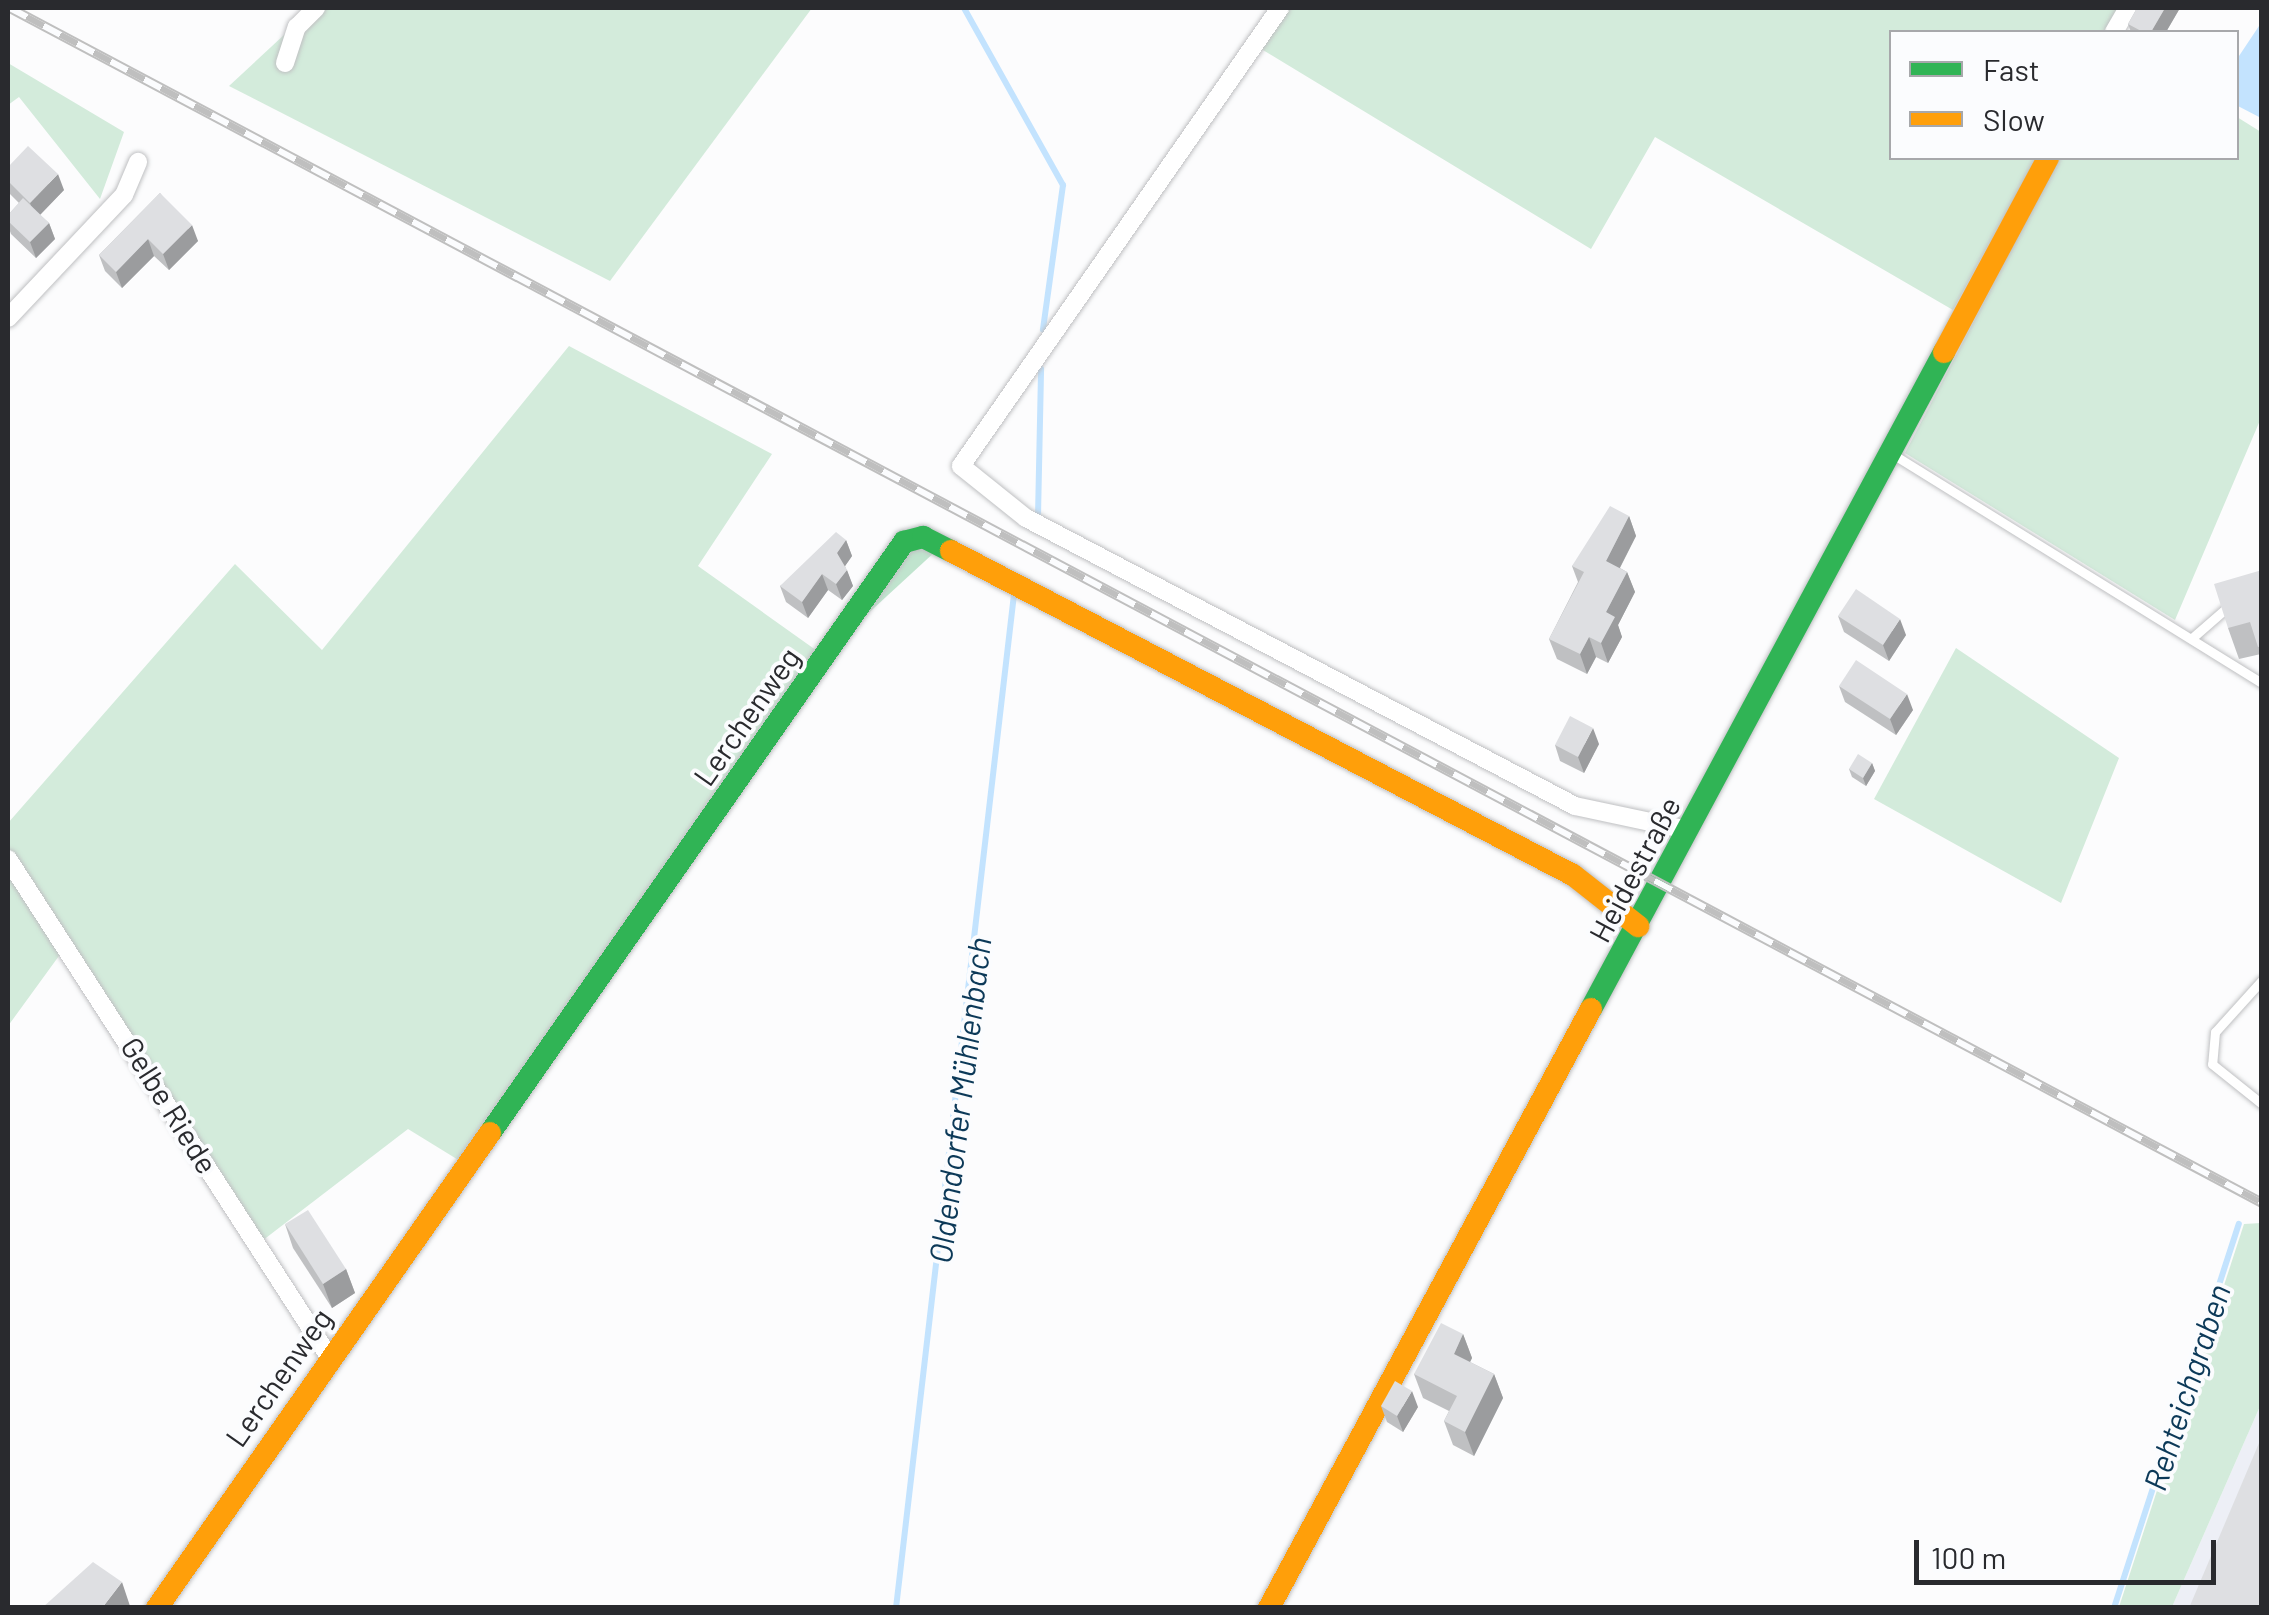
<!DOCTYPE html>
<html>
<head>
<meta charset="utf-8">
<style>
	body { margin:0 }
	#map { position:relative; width:2269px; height:1615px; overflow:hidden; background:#fcfcfd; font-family:Barlow,sans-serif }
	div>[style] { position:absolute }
	.built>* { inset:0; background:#edeff6 }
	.green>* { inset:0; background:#d3ebdb }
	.forest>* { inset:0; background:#c0e4ce }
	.water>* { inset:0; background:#c3e3fe }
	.stream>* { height:6px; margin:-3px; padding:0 3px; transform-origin:3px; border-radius:3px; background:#c3e3fe }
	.roads { filter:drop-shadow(0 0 2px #bfc0c2) drop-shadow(0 0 2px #bfc0c2) }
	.lane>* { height:9px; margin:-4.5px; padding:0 4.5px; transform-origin:4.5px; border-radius:4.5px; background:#fff }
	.street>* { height:18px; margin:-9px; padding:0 9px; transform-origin:9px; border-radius:9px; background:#fff }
	.fast>* { height:22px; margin:-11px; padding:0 11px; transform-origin:11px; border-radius:11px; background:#30b455 }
	.slow>* { height:22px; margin:-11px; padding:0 11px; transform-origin:11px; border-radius:11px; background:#ff9f0a }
	.rail>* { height:10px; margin-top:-5px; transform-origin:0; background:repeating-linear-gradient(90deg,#fbfcfe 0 19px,#bfbfbf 0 38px); box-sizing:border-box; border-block:2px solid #bfbfbf }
	.wall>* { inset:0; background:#bfc0c2 }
	.shaded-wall>* { inset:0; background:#9b9c9e }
	.building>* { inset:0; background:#dedfe2 }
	span { translate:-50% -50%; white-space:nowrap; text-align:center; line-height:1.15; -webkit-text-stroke:8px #fbfcfe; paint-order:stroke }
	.street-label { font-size:30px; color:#292a2e }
	.water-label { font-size:32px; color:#0c3958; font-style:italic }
	.frame { position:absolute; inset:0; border:10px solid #292a2e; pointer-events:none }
	.legend { position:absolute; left:1889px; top:30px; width:350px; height:130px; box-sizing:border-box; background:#fbfcfe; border:2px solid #a7a8ab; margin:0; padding:12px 18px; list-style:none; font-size:30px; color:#292a2e }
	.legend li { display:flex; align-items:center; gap:20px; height:50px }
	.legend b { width:50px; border:2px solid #a7a8ab }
	.scale { position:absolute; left:1914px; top:1540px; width:302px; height:45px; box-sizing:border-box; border:5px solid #292a2e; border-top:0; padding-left:12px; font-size:30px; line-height:35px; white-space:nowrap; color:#292a2e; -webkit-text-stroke:8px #fbfcfe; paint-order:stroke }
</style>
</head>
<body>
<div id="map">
	<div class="built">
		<i style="clip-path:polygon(2261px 1404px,2261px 1607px,2172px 1607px)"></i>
	</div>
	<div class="green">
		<i style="clip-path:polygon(313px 8px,812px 8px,610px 281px,229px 86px)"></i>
		<i style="clip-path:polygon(1288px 8px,2118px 8px,2104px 32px,1892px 32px,1892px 158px,2036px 158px,1953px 310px,1655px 137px,1591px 249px,1258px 47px)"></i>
		<i style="clip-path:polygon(8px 63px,124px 132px,100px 199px,19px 97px,8px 105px)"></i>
		<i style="clip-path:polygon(2237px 117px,2261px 132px,2261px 418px,2175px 620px,1905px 453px,2059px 158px,2236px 158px)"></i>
		<i style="clip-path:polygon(569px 346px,772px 454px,698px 566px,820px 653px,460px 1161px,408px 1129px,258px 1244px,64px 949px,8px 1026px,8px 823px,235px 564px,322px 650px)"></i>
		<i style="clip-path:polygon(1956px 648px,2119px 758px,2061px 903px,1874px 799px)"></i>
		<i style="clip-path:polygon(2261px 1223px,2261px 1404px,2172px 1607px,2119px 1607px,2244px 1224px)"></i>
	</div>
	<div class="forest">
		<i style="clip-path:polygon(924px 546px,937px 550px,862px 619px,909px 550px)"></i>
	</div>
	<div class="water">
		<i style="clip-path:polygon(2261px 23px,2261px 118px,2236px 105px,2237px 59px)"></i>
	</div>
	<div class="stream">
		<i style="left:964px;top:8px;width:203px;rotate:60.8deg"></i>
		<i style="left:1063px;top:185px;width:146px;rotate:97.9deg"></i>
		<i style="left:1038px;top:516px;width:147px;rotate:-88.8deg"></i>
		<i style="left:896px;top:1608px;width:1021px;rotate:-83.36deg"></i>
		<i style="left:2114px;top:1608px;width:404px;rotate:-72deg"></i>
	</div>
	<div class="roads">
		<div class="lane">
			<i style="left:1894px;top:455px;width:433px;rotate:31.8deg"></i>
			<i style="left:2192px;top:638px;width:50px;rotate:-41deg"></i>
			<i style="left:2262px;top:980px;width:70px;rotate:132.1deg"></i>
			<i style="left:2215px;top:1032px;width:32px;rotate:95deg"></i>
			<i style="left:2212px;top:1064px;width:64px;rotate:38.7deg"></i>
		</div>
		<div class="street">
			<i style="left:1280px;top:8px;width:558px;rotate:124.86deg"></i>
			<i style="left:961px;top:466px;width:83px;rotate:38.7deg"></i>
			<i style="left:1026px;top:518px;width:620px;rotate:27.68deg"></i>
			<i style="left:1575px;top:806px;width:116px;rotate:12deg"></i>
			<i style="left:2114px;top:32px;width:28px;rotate:-60deg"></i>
			<i style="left:285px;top:63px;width:38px;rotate:-72deg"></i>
			<i style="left:297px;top:27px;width:27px;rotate:-45deg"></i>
			<i style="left:8px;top:318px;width:169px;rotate:-46.7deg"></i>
			<i style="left:124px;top:195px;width:36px;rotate:-67deg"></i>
			<i style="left:8px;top:859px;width:590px;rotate:57.17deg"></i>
		</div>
		<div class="fast">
			<i style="left:1591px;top:1009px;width:746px;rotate:-61.75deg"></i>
			<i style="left:490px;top:1133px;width:722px;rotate:-54.99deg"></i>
			<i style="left:904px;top:542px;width:20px;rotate:-15deg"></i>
			<i style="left:923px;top:537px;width:31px;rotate:27deg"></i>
		</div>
		<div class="slow">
			<i style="left:1944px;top:352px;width:220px;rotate:-61.8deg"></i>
			<i style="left:951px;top:551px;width:701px;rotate:27.52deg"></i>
			<i style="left:1573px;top:875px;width:83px;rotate:38.1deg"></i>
			<i style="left:157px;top:1608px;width:580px;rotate:-54.97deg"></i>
			<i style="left:1269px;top:1608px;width:680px;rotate:-61.74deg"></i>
		</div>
	</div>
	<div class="rail">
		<i style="left:10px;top:8px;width:2549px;rotate:27.95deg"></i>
	</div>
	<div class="wall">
		<i style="clip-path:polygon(2137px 8px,2180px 8px,2166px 32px,2131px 32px,2128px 24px)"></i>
		<i style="clip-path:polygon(8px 167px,64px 190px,40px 215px,49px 223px,55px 239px,36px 258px,11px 234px,8px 226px,8px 215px,19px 203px,8px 192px)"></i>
		<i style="clip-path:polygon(160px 193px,198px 241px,169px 270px,154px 256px,122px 288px,105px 271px,99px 255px)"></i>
		<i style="clip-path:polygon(1629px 516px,1636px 536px,1620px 568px,1627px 572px,1635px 592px,1618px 625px,1622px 637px,1608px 663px,1596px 657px,1587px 674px,1557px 659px,1549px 639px,1578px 582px,1572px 566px)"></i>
		<i style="clip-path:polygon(846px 540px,852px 556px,845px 566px,853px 586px,842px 600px,828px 590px,808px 618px,786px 602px,780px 586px)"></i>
		<i style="clip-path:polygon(2262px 570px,2262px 656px,2261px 654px,2239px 659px,2228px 628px)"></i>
		<i style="clip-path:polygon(1838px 616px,1906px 635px,1889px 661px,1844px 632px)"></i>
		<i style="clip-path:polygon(1839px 686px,1913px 710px,1896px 735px,1845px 702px)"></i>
		<i style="clip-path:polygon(1599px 744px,1584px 773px,1560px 761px,1555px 745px)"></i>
		<i style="clip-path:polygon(1872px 763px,1875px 771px,1866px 786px,1852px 777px,1849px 769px)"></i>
		<i style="clip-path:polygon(285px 1224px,346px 1269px,355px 1293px,332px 1308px,293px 1248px)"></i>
		<i style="clip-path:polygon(1463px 1334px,1472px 1358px,1470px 1362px,1494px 1374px,1503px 1398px,1474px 1456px,1453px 1445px,1444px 1421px,1449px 1411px,1423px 1398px,1414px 1374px)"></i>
		<i style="clip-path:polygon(1381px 1406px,1418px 1407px,1403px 1432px,1387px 1422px)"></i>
	</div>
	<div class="shaded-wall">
		<i style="clip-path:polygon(2165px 8px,2180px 8px,2166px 32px,2151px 32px)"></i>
		<i style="clip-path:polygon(58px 174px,64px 190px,36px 219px,30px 203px)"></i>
		<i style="clip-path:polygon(49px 223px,55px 239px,36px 258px,30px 242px)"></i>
		<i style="clip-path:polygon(192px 225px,198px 241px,169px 270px,163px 254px)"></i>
		<i style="clip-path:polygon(148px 239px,154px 256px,122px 288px,116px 272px)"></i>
		<i style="clip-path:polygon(1629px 516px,1636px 536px,1613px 581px,1606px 561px)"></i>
		<i style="clip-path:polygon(846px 540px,852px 556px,843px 569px,837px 553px)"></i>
		<i style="clip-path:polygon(847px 570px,853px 586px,842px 600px,836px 584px)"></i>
		<i style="clip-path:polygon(1627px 572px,1635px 592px,1618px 625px,1622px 637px,1608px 663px,1601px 643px,1606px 612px)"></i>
		<i style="clip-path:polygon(822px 574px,828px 590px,808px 618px,802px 602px)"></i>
		<i style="clip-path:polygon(1900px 619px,1906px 635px,1889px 661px,1883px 645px)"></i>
		<i style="clip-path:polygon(1589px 637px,1596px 657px,1587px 674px,1580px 654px)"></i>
		<i style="clip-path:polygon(1907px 694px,1913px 710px,1896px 735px,1890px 719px)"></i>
		<i style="clip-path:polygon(1593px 728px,1599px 744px,1584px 773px,1578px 757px)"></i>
		<i style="clip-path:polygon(1872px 763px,1875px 771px,1866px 786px,1863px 778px)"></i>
		<i style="clip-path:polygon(346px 1269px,355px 1293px,332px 1308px,323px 1284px)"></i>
		<i style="clip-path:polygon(1463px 1334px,1472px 1358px,1462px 1378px,1454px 1354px)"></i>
		<i style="clip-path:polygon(1494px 1374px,1503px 1398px,1474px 1456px,1465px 1432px)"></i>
		<i style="clip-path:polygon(1412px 1391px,1418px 1407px,1403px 1432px,1397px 1416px)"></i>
		<i style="clip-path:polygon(122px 1582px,130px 1606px,129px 1608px,102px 1608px)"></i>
	</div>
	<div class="building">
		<i style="clip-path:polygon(2137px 8px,2165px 8px,2151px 32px,2143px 32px,2128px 24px)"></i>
		<i style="clip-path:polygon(28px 146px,58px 174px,30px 203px,8px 181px,8px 167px)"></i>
		<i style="clip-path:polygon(160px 193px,192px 225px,163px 254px,148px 239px,116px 272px,99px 255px)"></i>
		<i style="clip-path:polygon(23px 198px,49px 223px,30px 242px,8px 221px,8px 215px)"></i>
		<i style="clip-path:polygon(1610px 506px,1629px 516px,1606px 561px,1627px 572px,1606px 612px,1615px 617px,1601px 643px,1589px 637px,1580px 654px,1549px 639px,1584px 572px,1572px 566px)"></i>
		<i style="clip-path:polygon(836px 532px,846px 540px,837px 553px,847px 570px,836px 584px,822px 574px,802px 602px,780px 586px)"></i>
		<i style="clip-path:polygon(2262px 570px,2262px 646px,2258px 647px,2250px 622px,2228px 628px,2214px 584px)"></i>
		<i style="clip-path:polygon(1856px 589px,1900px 619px,1883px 645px,1838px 616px)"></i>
		<i style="clip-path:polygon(1856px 660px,1907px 694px,1890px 719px,1839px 686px)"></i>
		<i style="clip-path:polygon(1570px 716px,1593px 728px,1578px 757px,1555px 745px)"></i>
		<i style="clip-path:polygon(1858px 754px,1872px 763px,1863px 778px,1849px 769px)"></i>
		<i style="clip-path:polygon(308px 1210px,346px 1269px,323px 1284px,285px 1224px)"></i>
		<i style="clip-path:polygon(1441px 1323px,1463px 1334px,1454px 1354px,1494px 1374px,1465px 1432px,1444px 1421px,1457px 1396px,1414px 1374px)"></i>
		<i style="clip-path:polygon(1395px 1381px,1412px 1391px,1397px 1416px,1381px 1406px)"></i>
		<i style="clip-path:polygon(2262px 1436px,2262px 1608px,2189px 1608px)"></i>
		<i style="clip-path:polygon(93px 1562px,122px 1582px,102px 1608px,42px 1608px)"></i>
	</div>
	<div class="street-label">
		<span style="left:746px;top:716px;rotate:-55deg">Lerchenweg</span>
		<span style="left:1634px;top:869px;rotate:-62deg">Heidestraße</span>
		<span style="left:170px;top:1105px;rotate:58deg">Gelbe Riede</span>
		<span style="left:278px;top:1377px;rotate:-55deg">Lerchenweg</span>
	</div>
	<div class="water-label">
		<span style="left:959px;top:1100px;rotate:-83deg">Oldendorfer Mühlenbach</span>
		<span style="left:2186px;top:1387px;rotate:-72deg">Rehteichgraben</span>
	</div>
	<div class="frame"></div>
	<ul class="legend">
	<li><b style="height:12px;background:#30b455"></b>Fast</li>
	<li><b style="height:12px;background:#ff9f0a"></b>Slow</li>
	</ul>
	<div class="scale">100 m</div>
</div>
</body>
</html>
